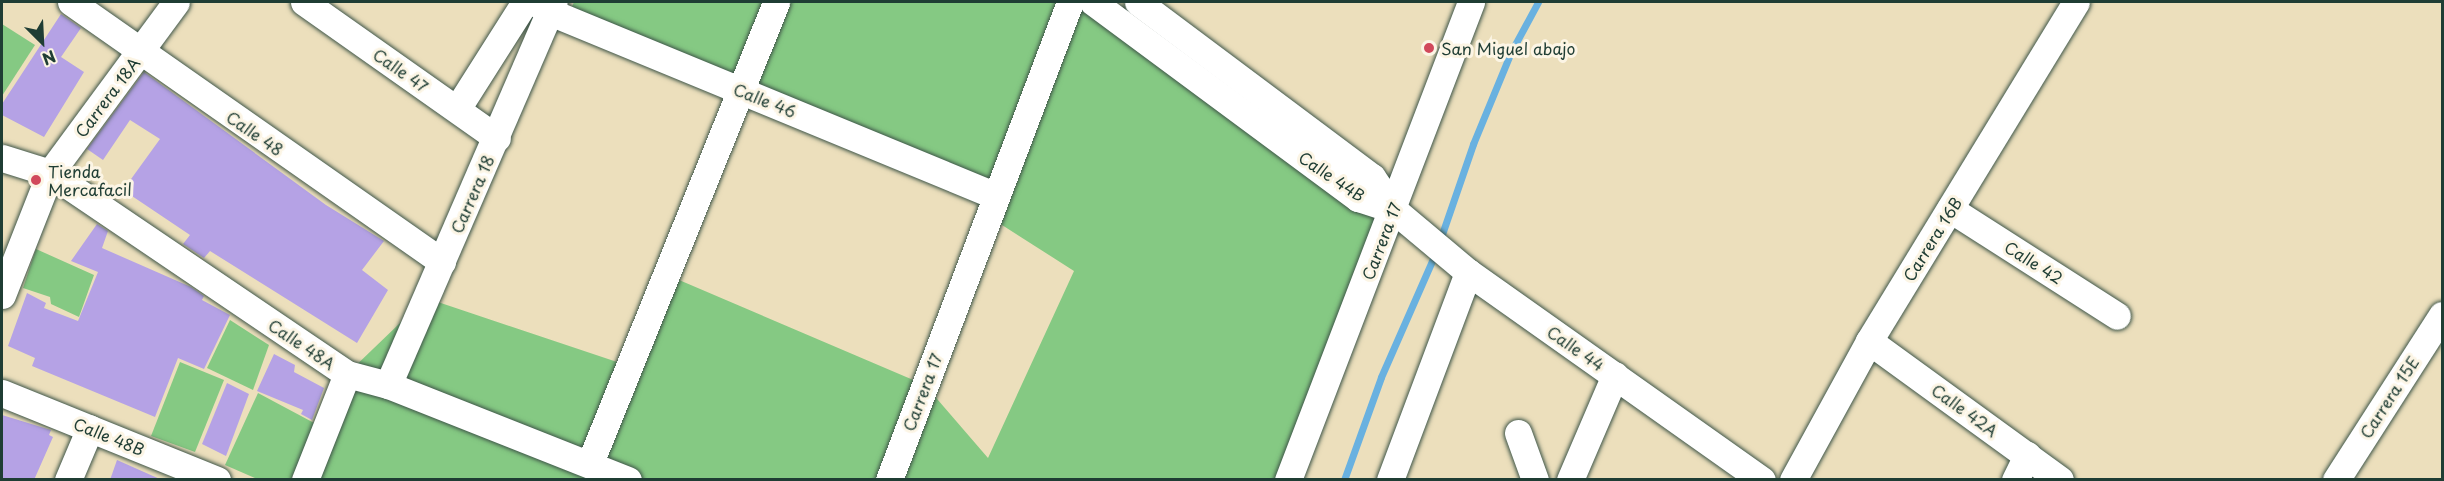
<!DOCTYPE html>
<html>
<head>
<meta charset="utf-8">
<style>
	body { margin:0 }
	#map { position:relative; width:2444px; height:481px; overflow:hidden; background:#ecdfbc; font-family:"Playpen Sans",sans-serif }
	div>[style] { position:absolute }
	.green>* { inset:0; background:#85c983 }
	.stream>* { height:7px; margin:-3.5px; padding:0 3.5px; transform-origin:3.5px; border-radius:3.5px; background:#69b1e0 }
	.building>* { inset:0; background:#b5a2e5 }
	.roads { filter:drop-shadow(0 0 2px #3e5548) drop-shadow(0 0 2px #3e5548) }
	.minor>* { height:27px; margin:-13.5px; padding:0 13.5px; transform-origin:13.5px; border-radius:13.5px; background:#fff }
	.dots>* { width:16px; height:16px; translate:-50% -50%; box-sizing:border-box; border:3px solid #fcf5e5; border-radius:50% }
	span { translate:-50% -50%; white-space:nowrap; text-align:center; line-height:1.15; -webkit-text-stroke:6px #fcf5e5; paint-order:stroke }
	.poi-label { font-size:16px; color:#1f3d34 }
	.left { translate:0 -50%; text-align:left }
	.street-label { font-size:16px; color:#1f3d34 }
	.frame { position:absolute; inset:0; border:3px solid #1f3d34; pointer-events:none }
	.north { position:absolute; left:12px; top:12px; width:60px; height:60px; -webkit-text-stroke:4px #fcf5e5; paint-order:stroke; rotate:156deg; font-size:16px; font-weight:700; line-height:24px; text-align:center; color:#1f3d34 }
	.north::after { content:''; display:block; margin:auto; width:21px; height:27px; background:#1f3d34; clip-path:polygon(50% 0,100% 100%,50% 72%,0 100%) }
</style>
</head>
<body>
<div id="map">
	<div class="green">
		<i style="clip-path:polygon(574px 2px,1104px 2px,1394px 210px,1281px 479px,305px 480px,347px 374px,426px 298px,629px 366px,665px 274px,925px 385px,988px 458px,1074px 271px,988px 216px,962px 181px,567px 19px)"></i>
		<i style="clip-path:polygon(2px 24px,35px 45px,2px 96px)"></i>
		<i style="clip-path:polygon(36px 249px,94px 275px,79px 317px,51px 304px,50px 297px,23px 288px)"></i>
		<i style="clip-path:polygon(230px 320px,269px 345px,253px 390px,207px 368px)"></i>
		<i style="clip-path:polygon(180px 362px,224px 380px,195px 452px,151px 436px)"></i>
		<i style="clip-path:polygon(258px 393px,316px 424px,291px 479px,257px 479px,225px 465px)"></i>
	</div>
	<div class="stream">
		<i style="left:1440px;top:240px;width:102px;rotate:-71deg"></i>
		<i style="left:1473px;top:144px;width:100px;rotate:-67.6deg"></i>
		<i style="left:1511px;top:52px;width:57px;rotate:-61.6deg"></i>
		<i style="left:1344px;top:480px;width:109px;rotate:-70.2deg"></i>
		<i style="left:1381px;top:377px;width:134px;rotate:-66.3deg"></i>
	</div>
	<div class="building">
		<i style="clip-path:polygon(61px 14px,81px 28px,61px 57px,84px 72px,44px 137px,2px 115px,2px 104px)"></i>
		<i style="clip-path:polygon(144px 72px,326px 205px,384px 241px,362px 270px,388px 290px,357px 343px,210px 251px,204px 258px,183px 244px,190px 235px,126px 192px,130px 188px,126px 186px,160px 139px,130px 120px,103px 160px,87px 149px)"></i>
		<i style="clip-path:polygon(97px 224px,108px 231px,102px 248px,191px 287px,204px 296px,202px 300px,230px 315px,204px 369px,178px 358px,155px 417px,32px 366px,35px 358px,8px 346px,27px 293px,46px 303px,44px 308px,78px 321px,98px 272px,71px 261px)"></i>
		<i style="clip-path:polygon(274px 354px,295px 365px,294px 372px,324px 388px,312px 420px,301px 414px,303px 410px,257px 391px)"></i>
		<i style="clip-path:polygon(227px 383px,249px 394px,226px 456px,202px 444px)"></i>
		<i style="clip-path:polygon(2px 415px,51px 430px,49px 435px,53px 437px,34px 480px,2px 480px)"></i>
		<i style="clip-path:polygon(117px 460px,162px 480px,110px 480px)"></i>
	</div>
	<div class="roads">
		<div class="minor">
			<i style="left:71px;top:2px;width:453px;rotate:35deg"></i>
			<i style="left:304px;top:2px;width:236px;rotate:35.2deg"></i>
			<i style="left:535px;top:2px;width:18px;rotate:34deg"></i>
			<i style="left:550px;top:12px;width:482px;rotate:22.4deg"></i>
			<i style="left:1093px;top:2px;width:330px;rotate:36.5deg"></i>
			<i style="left:1358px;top:198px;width:38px;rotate:18deg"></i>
			<i style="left:1394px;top:210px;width:97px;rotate:40deg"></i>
			<i style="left:1468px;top:272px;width:360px;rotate:35.3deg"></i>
			<i style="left:1138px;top:2px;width:292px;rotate:36.8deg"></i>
			<i style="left:1372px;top:177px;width:40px;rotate:56deg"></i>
			<i style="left:457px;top:109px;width:127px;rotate:-57.6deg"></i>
			<i style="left:2px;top:158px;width:50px;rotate:17.4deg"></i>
			<i style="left:50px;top:173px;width:359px;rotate:34.1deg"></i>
			<i style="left:347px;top:374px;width:42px;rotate:15deg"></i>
			<i style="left:388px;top:385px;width:258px;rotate:21.6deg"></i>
			<i style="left:1950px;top:209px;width:198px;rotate:32.6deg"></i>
			<i style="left:2px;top:295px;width:131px;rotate:-68.5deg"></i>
			<i style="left:50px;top:173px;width:212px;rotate:-53.6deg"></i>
			<i style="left:1869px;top:341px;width:236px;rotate:36deg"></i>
			<i style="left:388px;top:385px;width:417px;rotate:-66.6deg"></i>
			<i style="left:2px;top:393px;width:232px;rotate:22deg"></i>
			<i style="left:1518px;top:433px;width:50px;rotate:70.1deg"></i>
			<i style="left:590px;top:463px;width:497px;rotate:-68deg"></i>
			<i style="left:68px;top:480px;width:56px;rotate:-67.1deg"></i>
			<i style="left:305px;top:480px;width:114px;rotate:-68.4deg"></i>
			<i style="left:889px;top:480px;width:511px;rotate:-69.26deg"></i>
			<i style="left:1288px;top:480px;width:512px;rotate:-69.05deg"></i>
			<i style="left:1390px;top:480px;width:222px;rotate:-69.4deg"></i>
			<i style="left:1570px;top:480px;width:114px;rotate:-66.8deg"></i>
			<i style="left:1793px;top:480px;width:158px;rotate:-61.3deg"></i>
			<i style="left:1869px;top:341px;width:397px;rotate:-58.6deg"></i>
			<i style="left:2015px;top:480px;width:28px;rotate:-64deg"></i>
			<i style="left:2336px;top:480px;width:196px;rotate:-57.3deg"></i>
		</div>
	</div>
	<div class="dots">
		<i style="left:1429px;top:48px;background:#d1495b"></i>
		<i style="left:36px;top:180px;background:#d1495b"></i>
	</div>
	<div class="poi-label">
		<span class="left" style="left:1441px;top:48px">San Miguel abajo</span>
		<span class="left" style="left:48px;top:180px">Tienda<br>Mercafacil</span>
	</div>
	<div class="street-label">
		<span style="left:401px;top:70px;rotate:35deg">Calle 47</span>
		<span style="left:107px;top:97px;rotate:-53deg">Carrera 18A</span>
		<span style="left:765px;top:100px;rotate:22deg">Calle 46</span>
		<span style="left:255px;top:133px;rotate:35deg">Calle 48</span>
		<span style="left:1332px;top:176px;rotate:34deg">Calle 44B</span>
		<span style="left:472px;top:194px;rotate:-66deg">Carrera 18</span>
		<span style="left:1932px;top:239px;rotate:-58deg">Carrera 16B</span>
		<span style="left:1381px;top:241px;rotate:-69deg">Carrera 17</span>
		<span style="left:2034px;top:262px;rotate:32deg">Calle 42</span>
		<span style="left:302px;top:344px;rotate:34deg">Calle 48A</span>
		<span style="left:1576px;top:348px;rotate:35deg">Calle 44</span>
		<span style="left:922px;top:392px;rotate:-69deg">Carrera 17</span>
		<span style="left:2389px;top:397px;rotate:-57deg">Carrera 15E</span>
		<span style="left:1965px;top:410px;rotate:36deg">Calle 42A</span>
		<span style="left:109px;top:436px;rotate:22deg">Calle 48B</span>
	</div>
	<div class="frame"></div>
	<div class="north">N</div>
</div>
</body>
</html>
